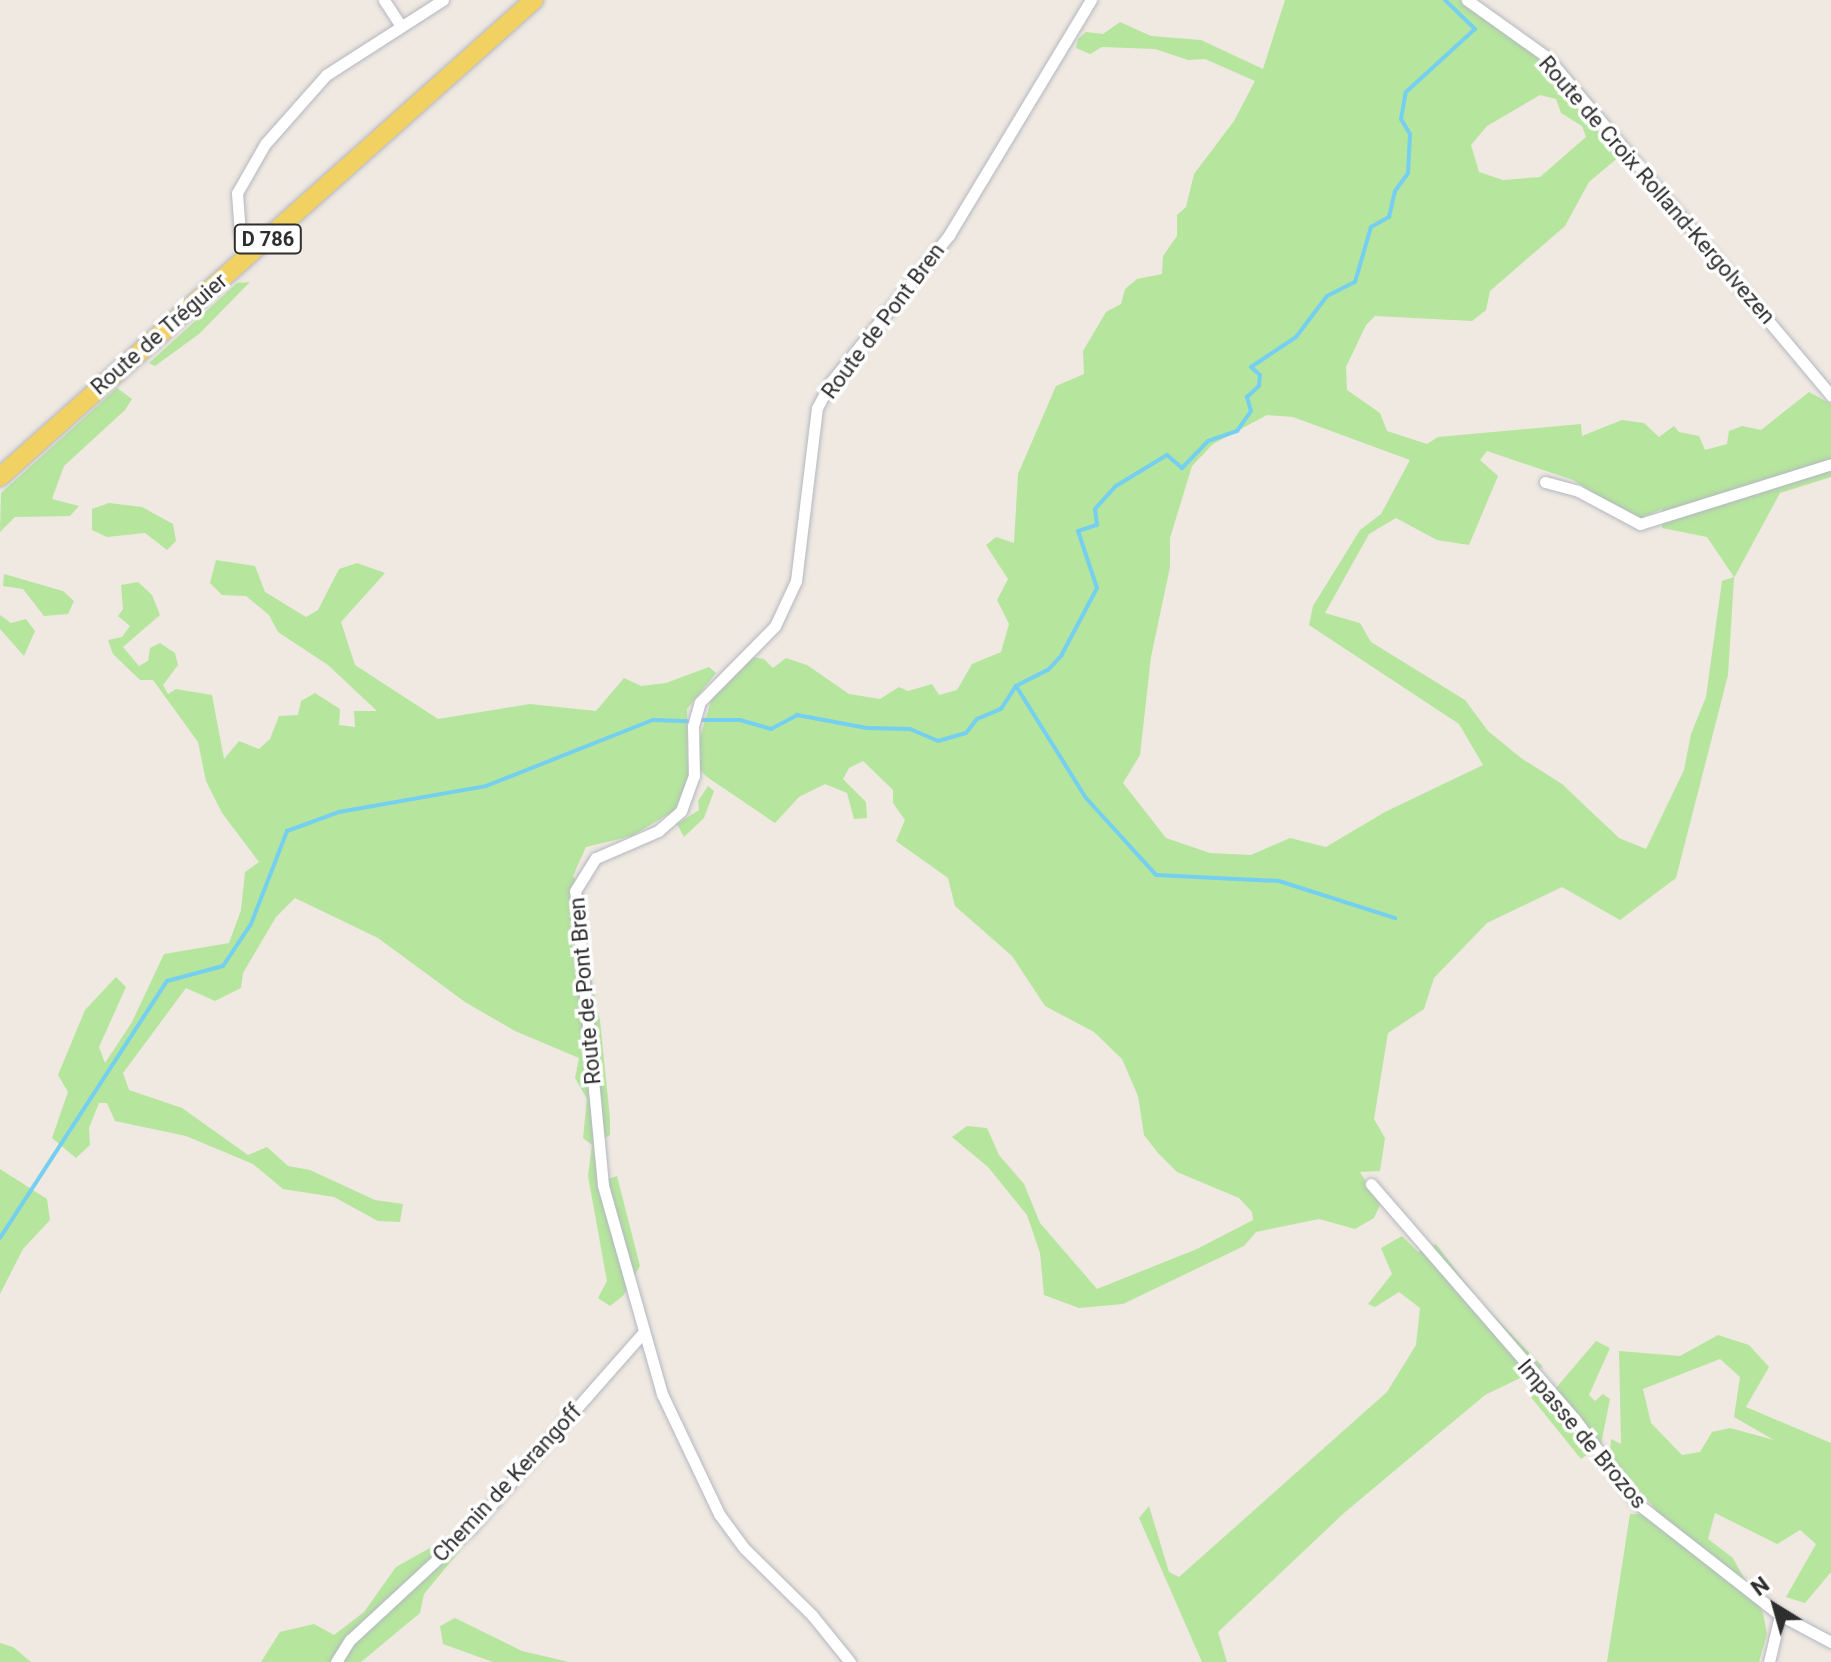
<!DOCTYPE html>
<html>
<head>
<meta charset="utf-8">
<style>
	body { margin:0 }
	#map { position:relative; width:1831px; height:1662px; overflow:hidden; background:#efe9e1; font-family:Roboto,sans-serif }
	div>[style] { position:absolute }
	.green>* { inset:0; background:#b6e59e }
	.stream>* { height:4px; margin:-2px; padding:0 2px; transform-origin:2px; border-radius:2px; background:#75cff0 }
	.roads { filter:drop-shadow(0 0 2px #b4b7c1) drop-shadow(0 0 2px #b4b7c1) }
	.street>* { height:11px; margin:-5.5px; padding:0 5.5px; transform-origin:5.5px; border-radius:5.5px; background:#fff }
	.primary>* { height:18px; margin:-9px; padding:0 9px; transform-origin:9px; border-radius:9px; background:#f2d163 }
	span { translate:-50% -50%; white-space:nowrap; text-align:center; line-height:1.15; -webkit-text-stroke:7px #fff; paint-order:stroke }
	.shield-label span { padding:2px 6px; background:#fff; border:2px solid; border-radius:6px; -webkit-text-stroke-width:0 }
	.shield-label { font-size:20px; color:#2e2e2e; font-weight:700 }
	.street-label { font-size:22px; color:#2e2e2e }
	.north { position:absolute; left:1735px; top:1566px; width:80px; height:80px; -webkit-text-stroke:6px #fff; paint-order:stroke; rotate:323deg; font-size:22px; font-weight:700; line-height:32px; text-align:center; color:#2e2e2e }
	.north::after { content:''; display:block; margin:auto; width:28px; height:36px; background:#2e2e2e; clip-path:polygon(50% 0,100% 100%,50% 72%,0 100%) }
</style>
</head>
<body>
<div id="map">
	<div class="green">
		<i style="clip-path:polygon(evenodd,1285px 0,1460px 0,1537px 56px,1561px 84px,1557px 95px,1572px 94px,1620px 156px,1589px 182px,1565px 226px,1490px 291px,1486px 310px,1472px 321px,1375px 316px,1366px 325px,1346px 367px,1347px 390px,1380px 413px,1387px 431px,1427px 444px,1438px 437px,1581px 424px,1582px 436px,1622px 420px,1644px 423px,1659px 437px,1674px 426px,1679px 432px,1699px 436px,1705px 450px,1727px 444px,1729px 431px,1742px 426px,1761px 430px,1809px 392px,1831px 404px,1831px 477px,1780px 493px,1734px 578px,1728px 675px,1676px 878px,1620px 920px,1562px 887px,1487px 923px,1434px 978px,1424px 1009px,1388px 1033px,1374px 1119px,1385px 1138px,1380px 1171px,1360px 1172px,1380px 1205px,1374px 1218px,1355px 1229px,1319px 1219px,1256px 1232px,1244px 1246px,1123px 1304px,1079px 1308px,1044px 1295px,1040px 1253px,1027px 1215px,988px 1167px,952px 1137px,967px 1126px,987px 1128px,999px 1155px,1024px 1184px,1040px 1223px,1097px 1289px,1197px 1249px,1253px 1220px,1252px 1212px,1239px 1198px,1177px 1172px,1158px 1153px,1144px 1135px,1138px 1096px,1122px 1059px,1094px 1032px,1045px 1006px,1012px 956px,955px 906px,948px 878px,896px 841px,905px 820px,893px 803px,893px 790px,863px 761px,849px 768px,843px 779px,866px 802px,867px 818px,854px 819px,847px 793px,825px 784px,799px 797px,775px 823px,707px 777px,699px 769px,697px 746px,714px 692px,752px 657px,764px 659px,773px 668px,786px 658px,807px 665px,849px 694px,880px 699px,899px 687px,908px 691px,932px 684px,939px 695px,957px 690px,972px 664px,1001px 652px,1009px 624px,997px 600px,1008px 579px,986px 545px,996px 537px,1014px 543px,1018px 474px,1056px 386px,1084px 374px,1083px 351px,1106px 312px,1121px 304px,1125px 289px,1137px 279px,1162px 274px,1163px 256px,1177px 236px,1177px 215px,1186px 207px,1194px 174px,1234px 121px,1255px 81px,1205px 59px,1188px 60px,1155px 49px,1102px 47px,1090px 54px,1076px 48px,1078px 39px,1086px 32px,1103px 34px,1120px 22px,1151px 36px,1201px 40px,1263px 69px,1285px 0,1540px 95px,1556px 99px,1561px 113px,1582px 126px,1586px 137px,1540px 177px,1503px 180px,1479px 172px,1471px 145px,1487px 126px,1540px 95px,1285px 0,1267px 415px,1293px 417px,1410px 460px,1381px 514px,1360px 530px,1313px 606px,1309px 625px,1459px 724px,1483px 765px,1385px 812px,1326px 847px,1290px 838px,1251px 855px,1210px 853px,1166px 838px,1123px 783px,1140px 755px,1151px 657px,1170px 567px,1170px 538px,1192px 466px,1213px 444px,1267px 415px,1285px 0,1487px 451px,1573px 480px,1628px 514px,1641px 518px,1662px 509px,1662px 528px,1707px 537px,1734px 577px,1722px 581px,1706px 697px,1691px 734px,1684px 770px,1646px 849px,1619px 838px,1562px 784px,1521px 758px,1488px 731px,1465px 700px,1371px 642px,1360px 623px,1325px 613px,1369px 534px,1396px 518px,1437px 540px,1469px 545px,1498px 476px,1480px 460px,1487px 451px)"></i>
		<i style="clip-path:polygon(250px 282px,199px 334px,155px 366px,149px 363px,237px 283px)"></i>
		<i style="clip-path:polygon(117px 388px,132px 399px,125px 410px,64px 466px,52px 499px,79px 506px,70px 516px,15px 517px,0 532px,1px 493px)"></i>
		<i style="clip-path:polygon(109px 503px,142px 507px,173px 524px,176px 541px,167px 550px,145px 533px,107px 537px,92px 530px,92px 509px)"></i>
		<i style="clip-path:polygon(216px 560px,255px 566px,265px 592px,306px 617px,318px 610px,339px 569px,357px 563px,385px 573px,341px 622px,355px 665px,438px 719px,530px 704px,596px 711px,624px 678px,641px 686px,666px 683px,709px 667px,716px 673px,687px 709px,688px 778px,675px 810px,632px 836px,586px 847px,573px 876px,582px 888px,584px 946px,600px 1021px,610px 1118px,610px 1135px,593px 1146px,599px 1182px,617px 1176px,640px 1266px,623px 1296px,610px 1306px,598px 1298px,607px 1281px,588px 1176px,592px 1145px,583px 1138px,587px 1099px,575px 1078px,579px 1058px,515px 1031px,465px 1002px,378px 938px,295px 898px,276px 917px,243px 973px,241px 988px,215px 1001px,186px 988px,123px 1073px,129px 1090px,182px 1108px,248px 1155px,267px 1147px,288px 1166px,310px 1170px,375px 1200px,403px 1204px,400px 1222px,378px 1221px,334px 1197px,283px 1189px,253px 1164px,186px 1136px,115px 1121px,107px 1103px,99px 1103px,89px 1128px,90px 1145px,76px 1158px,52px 1138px,68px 1092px,58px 1075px,85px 1010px,116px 977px,126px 987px,99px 1047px,105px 1063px,132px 1022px,164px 954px,229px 943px,241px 910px,245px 872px,259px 862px,222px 813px,206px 781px,198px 742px,153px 680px,140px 680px,113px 654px,108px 640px,122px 637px,130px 626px,118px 616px,123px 609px,121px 585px,138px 582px,152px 595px,160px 615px,123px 647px,139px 666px,148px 661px,150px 648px,160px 643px,175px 653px,178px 665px,163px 685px,168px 694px,176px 689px,212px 695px,224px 759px,239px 741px,259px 749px,270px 739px,279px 716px,298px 715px,301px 701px,315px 693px,340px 709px,339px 725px,355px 727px,354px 711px,377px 711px,328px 665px,278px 632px,269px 615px,246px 596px,222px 595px,210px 583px)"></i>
		<i style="clip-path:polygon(4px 574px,63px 591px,74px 601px,68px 614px,44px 616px,23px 589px,3px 586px)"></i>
		<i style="clip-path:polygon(0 615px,11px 623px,26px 619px,35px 631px,24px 656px,0 629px)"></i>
		<i style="clip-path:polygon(708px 786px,714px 791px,704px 818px,684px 837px,677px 824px,699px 810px,698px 801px)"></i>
		<i style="clip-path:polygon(0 1169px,47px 1199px,50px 1220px,23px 1249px,0 1294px)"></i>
		<i style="clip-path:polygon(1402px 1236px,1418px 1252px,1436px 1244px,1478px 1299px,1543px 1367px,1485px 1395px,1344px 1513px,1218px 1632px,1227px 1662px,1202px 1662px,1139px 1518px,1149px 1506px,1169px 1572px,1179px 1577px,1387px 1392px,1416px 1345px,1420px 1308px,1399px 1292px,1375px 1307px,1368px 1304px,1392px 1274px,1381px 1248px)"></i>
		<i style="clip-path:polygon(evenodd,1718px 1335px,1749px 1345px,1769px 1367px,1746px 1407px,1831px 1443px,1831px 1572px,1805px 1603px,1786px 1597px,1816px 1544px,1800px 1530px,1777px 1544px,1715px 1513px,1708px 1539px,1733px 1558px,1763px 1613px,1767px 1634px,1759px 1662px,1607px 1662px,1630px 1514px,1660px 1515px,1610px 1455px,1611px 1439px,1621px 1444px,1619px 1351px,1680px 1356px,1718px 1335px,1720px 1359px,1740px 1377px,1734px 1417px,1774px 1440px,1730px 1428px,1712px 1432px,1700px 1452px,1682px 1455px,1651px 1423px,1643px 1389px,1720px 1359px)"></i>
		<i style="clip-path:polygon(1596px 1341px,1610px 1348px,1589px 1395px,1595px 1401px,1603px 1394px,1610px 1399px,1601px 1444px,1581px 1459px,1526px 1391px,1531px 1389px,1544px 1402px)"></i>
		<i style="clip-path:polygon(453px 1535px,467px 1542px,424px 1594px,420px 1613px,361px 1662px,261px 1662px,280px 1632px,314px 1624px,334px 1635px,364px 1612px,396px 1567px)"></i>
		<i style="clip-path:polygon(455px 1618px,522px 1651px,569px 1662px,493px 1662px,443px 1644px,440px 1626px)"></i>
		<i style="clip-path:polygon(0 1643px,13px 1647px,31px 1662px,0 1662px)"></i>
	</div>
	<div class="stream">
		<i style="left:1016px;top:686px;width:132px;rotate:58deg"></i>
		<i style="left:1086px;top:798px;width:104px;rotate:47.7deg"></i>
		<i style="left:1156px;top:875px;width:123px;rotate:2.8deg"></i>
		<i style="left:1279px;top:881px;width:122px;rotate:17.7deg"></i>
		<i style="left:700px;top:720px;width:40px"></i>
		<i style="left:740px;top:720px;width:32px;rotate:16deg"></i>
		<i style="left:771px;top:729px;width:30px;rotate:-28deg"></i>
		<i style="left:797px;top:715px;width:71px;rotate:10.5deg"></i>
		<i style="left:867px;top:728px;width:43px;rotate:1.3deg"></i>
		<i style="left:910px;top:729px;width:30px;rotate:23deg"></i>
		<i style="left:938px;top:741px;width:29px;rotate:-16deg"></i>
		<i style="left:966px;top:733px;width:18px;rotate:-52deg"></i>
		<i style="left:977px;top:719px;width:26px;rotate:-23deg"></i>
		<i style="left:1001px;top:709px;width:27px;rotate:-57deg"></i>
		<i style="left:1016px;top:686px;width:36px;rotate:-27deg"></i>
		<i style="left:1048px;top:670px;width:19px;rotate:-47deg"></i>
		<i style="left:1061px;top:656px;width:77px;rotate:-62.1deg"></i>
		<i style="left:1097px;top:588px;width:60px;rotate:-108.4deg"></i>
		<i style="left:1078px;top:531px;width:20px;rotate:-18deg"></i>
		<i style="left:1097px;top:525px;width:16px;rotate:-97deg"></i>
		<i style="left:1095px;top:509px;width:31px;rotate:-48deg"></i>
		<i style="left:1116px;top:486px;width:60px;rotate:-31.3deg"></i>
		<i style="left:1167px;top:455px;width:20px;rotate:41deg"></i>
		<i style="left:1182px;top:468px;width:37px;rotate:-46deg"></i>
		<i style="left:1208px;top:441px;width:31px;rotate:-19deg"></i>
		<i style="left:1237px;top:431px;width:24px;rotate:-55deg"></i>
		<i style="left:1251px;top:411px;width:15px;rotate:-106deg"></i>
		<i style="left:1247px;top:397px;width:16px;rotate:-43deg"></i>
		<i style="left:1259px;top:386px;width:11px;rotate:-85deg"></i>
		<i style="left:1260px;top:375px;width:12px;rotate:-138deg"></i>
		<i style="left:1251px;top:367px;width:54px;rotate:-33.7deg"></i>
		<i style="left:1296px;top:337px;width:51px;rotate:-52.9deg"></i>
		<i style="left:1327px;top:296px;width:31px;rotate:-27deg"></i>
		<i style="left:1355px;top:282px;width:57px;rotate:-73.8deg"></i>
		<i style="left:1371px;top:227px;width:21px;rotate:-29deg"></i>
		<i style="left:1389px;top:217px;width:27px;rotate:-77deg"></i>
		<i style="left:1395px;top:191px;width:22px;rotate:-54deg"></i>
		<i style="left:1408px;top:173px;width:39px;rotate:-87deg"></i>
		<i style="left:1410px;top:134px;width:17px;rotate:-121deg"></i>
		<i style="left:1401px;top:119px;width:27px;rotate:-80deg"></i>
		<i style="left:1406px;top:92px;width:93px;rotate:-42.4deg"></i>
		<i style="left:1475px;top:29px;width:42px;rotate:-136deg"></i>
		<i style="left:0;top:1238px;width:306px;rotate:-57deg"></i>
		<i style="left:167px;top:981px;width:58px;rotate:-15deg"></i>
		<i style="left:223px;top:966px;width:50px;rotate:-56.3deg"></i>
		<i style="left:251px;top:924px;width:100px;rotate:-68.8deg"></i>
		<i style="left:287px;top:831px;width:55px;rotate:-20.1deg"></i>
		<i style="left:339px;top:812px;width:149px;rotate:-10deg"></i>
		<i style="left:486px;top:786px;width:180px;rotate:-21.6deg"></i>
		<i style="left:653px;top:720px;width:35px;rotate:2deg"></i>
	</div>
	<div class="roads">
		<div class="street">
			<i style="left:384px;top:0;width:31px;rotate:57deg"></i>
			<i style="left:1467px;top:0;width:98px;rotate:35.5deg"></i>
			<i style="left:1547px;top:57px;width:442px;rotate:50deg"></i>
			<i style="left:253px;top:251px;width:21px;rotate:-127deg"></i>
			<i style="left:240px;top:234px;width:41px;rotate:-94.2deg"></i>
			<i style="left:237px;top:193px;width:56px;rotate:-60.3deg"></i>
			<i style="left:265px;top:144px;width:92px;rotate:-48.5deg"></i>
			<i style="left:326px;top:75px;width:139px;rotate:-32.7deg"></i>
			<i style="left:1545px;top:482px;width:34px;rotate:15deg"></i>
			<i style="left:1578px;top:491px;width:70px;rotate:28deg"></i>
			<i style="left:1640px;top:524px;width:200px;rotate:-17.4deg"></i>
			<i style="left:1371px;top:1184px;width:310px;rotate:49.1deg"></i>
			<i style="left:1574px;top:1418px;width:107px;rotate:53.3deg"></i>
			<i style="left:1638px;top:1504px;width:180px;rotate:38deg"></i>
			<i style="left:1780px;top:1615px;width:58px;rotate:27.9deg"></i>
			<i style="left:336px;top:1662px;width:26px;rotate:-58deg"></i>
			<i style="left:350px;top:1640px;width:163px;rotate:-42.8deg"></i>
			<i style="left:470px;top:1529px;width:260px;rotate:-48.6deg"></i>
			<i style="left:850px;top:1662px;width:60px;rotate:-129deg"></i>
			<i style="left:812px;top:1615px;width:95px;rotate:-135.4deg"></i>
			<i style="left:744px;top:1548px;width:42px;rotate:-126.3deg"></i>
			<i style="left:719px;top:1514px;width:133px;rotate:-115.4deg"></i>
			<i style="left:662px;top:1394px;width:217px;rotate:-105.8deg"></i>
			<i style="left:603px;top:1185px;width:295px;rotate:-95.4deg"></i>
			<i style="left:575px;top:891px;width:39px;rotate:-58deg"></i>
			<i style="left:596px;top:858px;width:68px;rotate:-23.5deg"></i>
			<i style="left:658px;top:831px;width:30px;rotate:-41deg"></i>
			<i style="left:681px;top:811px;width:37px;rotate:-70deg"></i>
			<i style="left:694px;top:776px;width:50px;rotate:-91.1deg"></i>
			<i style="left:693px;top:726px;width:25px;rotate:-74deg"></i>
			<i style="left:700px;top:702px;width:107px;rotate:-45.4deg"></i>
			<i style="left:775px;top:626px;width:50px;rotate:-65deg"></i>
			<i style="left:796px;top:581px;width:174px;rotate:-83.1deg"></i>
			<i style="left:817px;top:408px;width:30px;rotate:-62deg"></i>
			<i style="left:831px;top:382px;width:189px;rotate:-51.2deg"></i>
			<i style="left:949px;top:235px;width:275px;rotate:-58.9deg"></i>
			<i style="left:1769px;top:1662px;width:48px;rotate:-76.8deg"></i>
		</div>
		<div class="primary">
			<i style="left:0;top:477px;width:716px;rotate:-41.77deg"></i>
		</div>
	</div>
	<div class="shield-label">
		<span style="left:268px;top:239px">D 786</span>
	</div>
	<div class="street-label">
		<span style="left:1657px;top:190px;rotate:49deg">Route de Croix Rolland-Kergolvezen</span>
		<span style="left:883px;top:321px;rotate:-53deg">Route de Pont Bren</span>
		<span style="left:159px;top:334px;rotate:-41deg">Route de Tréguier</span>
		<span style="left:585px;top:991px;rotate:-95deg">Route de Pont Bren</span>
		<span style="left:1582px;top:1434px;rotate:50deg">Impasse de Brozos</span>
		<span style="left:507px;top:1483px;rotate:-47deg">Chemin de Kerangoff</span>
	</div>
	<div class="north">N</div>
</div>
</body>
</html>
